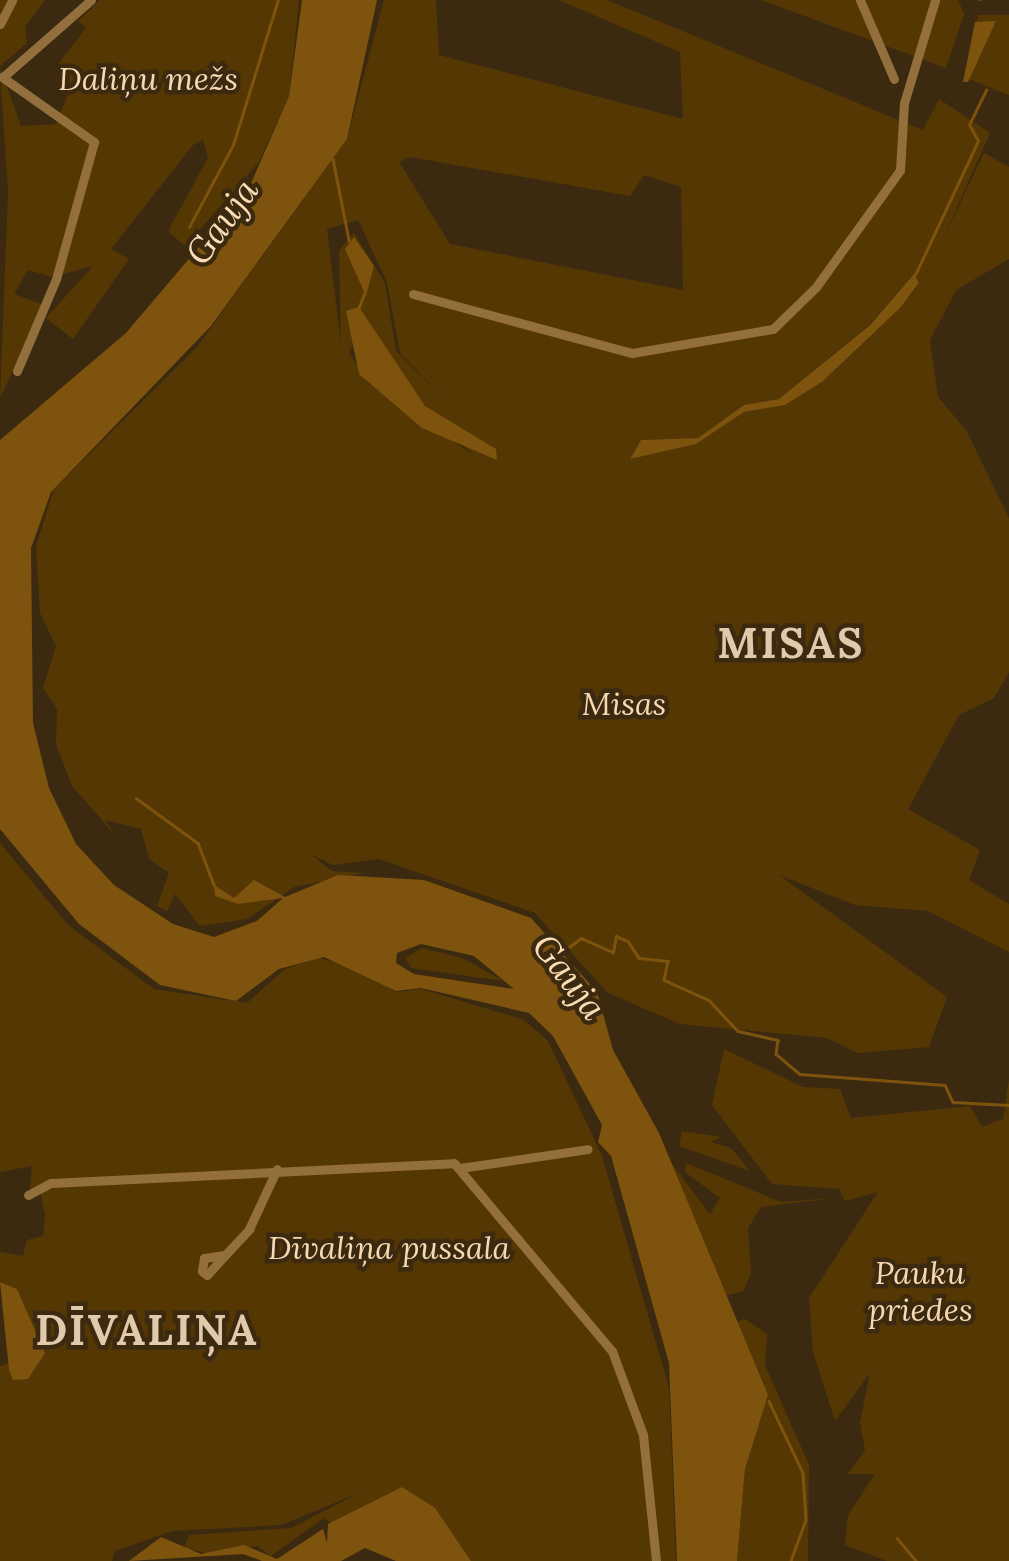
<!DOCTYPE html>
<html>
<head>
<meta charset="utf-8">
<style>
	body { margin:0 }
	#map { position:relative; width:1009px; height:1561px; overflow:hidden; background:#3c2a10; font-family:Lora,serif }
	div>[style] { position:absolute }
	.green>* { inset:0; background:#553704 }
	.water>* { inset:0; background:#7d530e }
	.stream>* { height:2.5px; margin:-1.25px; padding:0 1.25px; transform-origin:1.25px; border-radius:1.25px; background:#7d530e }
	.minor>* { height:9px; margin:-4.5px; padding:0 4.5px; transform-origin:4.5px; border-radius:4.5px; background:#936f3d }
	span { translate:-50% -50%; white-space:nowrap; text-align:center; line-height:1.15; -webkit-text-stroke:9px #3c2a10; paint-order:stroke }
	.park-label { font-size:32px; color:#f6d8b2; font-style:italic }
	.water-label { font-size:35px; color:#fadcb6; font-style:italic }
	.district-label { font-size:42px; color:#e1caac; font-weight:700; letter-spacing:2.5px }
</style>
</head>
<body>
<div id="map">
	<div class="green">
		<i style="clip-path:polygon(0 0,45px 0,25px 27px,27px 43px,0 66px)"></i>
		<i style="clip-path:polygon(100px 0,299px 0,289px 96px,259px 162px,185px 246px,168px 231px,208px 158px,203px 140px,193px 145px,111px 249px,129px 259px,73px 339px,46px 318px,93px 266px,52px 277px,28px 270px,14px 294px,44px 305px,0 398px,8px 192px,0 68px,21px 126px,56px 124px,68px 94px,58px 64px,86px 28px,78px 21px)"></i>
		<i style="clip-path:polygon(evenodd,384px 0,436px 0,439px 55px,683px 119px,680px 52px,559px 0,607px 0,923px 130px,939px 99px,990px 133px,942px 241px,984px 153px,1009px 167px,1009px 259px,956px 290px,930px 340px,938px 397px,966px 430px,1009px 518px,1009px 672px,994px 698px,959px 715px,908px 809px,980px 850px,969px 880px,1009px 904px,1009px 952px,928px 911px,855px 905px,779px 875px,947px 997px,929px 1047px,858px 1053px,827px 1038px,680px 1024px,608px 993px,535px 913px,379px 859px,333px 865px,310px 854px,332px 871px,364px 873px,294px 887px,247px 919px,200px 926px,175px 894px,167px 911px,157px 906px,169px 873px,149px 859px,141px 829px,105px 820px,117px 837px,72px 786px,56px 744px,57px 709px,43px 688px,56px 646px,40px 613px,36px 546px,54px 489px,197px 347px,347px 139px,384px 0,410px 157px,630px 196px,644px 175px,681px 187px,683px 290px,450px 244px,399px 162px,410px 157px,384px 0,358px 220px,387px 282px,400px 353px,446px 400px,396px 351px,385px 283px,354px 233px,339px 251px,341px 344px,327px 229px,358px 220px,384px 0,913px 275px,919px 284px,900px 308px,822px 382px,785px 405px,744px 412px,696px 444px,630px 458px,641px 440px,698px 438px,744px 405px,779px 399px,870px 324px,913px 275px,384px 0,365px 316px,416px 396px,472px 454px,367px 382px,349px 353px,365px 316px)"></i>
		<i style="clip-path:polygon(761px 0,958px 0,964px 14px,946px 68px)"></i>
		<i style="clip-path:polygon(978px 15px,1009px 15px,1009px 95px,964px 77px)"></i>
		<i style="clip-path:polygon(0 843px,68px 925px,154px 989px,247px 1003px,285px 969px,319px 958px,357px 967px,396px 992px,422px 989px,524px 1020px,548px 1041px,602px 1156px,669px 1388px,676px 1561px,471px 1561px,402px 1487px,331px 1523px,324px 1518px,271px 1556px,257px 1546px,210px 1554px,184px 1548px,189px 1535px,291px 1528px,359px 1493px,281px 1525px,172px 1531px,115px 1551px,112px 1561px,0 1561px,0 1366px,45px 1353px,17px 1289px,0 1282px,0 1252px,23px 1256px,27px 1240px,43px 1236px,45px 1216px,40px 1190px,30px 1189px,32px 1166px,0 1172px)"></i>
		<i style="clip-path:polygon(422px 948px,462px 958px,504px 981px,411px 968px,405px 958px)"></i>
		<i style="clip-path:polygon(724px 1049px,803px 1087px,840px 1089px,851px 1118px,970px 1106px,982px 1127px,1003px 1119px,1009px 1079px,1009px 1561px,887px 1561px,845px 1545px,848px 1515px,875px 1474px,848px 1474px,865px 1450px,860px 1423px,870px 1373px,835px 1421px,813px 1352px,809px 1298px,878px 1192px,845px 1201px,839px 1189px,772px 1184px,712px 1105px)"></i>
		<i style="clip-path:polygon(682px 1131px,721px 1137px,711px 1142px,731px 1148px,750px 1171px,679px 1146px)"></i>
		<i style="clip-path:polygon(671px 1163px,710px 1214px,720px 1198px,685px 1172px,686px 1163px,781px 1202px,834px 1198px,761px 1207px,748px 1228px,751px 1273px,743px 1291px,725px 1296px)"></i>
		<i style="clip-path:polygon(745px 1319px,767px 1334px,765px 1365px,809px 1465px,808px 1561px,737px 1561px,745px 1469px,761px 1400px,768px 1400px,736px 1322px)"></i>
	</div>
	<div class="water">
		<i style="clip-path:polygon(evenodd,302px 0,377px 0,347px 139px,211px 326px,51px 492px,31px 548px,33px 723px,49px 788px,76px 844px,114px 885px,173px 924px,214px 937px,257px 921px,283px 898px,238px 904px,215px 896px,214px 885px,234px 898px,254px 880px,285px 897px,338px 875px,424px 880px,531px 918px,580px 973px,597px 992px,613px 1050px,659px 1133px,768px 1395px,745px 1469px,737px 1561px,677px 1561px,669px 1363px,611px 1156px,598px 1142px,602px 1125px,553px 1036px,529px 1013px,421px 988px,396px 991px,324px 957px,279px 969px,236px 1001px,160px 985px,79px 924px,0 829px,0 440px,126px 333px,249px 188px,289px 96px,302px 0,421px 944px,474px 956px,514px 989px,414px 974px,396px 963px,397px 953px,421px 944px)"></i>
		<i style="clip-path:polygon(996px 21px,968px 82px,963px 82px,975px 22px)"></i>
		<i style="clip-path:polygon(354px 237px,374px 266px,366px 296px,345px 249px)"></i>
		<i style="clip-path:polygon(914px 274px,919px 283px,900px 308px,822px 382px,785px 405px,744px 412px,696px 444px,630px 459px,641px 440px,698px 438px,744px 405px,779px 399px,870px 325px)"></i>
		<i style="clip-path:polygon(359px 307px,425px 406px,496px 449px,497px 460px,422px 428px,359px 374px,346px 311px)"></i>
		<i style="clip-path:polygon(0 1282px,17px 1289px,45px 1353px,28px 1379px,13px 1380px,9px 1370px)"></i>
		<i style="clip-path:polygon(402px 1487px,435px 1508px,471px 1561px,396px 1561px,365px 1548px,341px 1561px,262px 1561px,243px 1554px,129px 1561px,161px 1537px,201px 1554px,244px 1545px,277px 1559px,323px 1529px,327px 1543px,328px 1524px)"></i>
	</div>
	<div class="stream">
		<i style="left:980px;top:0;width:1px"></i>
		<i style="left:333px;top:159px;width:83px;rotate:78.8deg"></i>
		<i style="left:189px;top:227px;width:93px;rotate:-61.8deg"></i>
		<i style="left:233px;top:145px;width:152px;rotate:-72.8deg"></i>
		<i style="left:915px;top:275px;width:148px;rotate:-64.8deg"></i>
		<i style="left:978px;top:141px;width:18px;rotate:-119deg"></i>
		<i style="left:969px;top:125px;width:39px;rotate:-64deg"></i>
		<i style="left:359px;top:307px;width:14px;rotate:-69deg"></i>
		<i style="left:136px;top:798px;width:77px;rotate:36deg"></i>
		<i style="left:198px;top:843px;width:45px;rotate:69.1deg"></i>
		<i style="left:560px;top:954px;width:26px;rotate:-37deg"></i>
		<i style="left:581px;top:938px;width:35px;rotate:24deg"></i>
		<i style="left:613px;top:952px;width:16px;rotate:-79deg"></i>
		<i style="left:616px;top:936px;width:13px;rotate:23deg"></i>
		<i style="left:628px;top:941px;width:20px;rotate:57deg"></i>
		<i style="left:639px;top:958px;width:29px;rotate:6deg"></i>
		<i style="left:668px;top:961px;width:19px;rotate:102deg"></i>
		<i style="left:664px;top:980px;width:49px;rotate:24deg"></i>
		<i style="left:709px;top:1000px;width:42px;rotate:46.9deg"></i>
		<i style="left:738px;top:1031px;width:41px;rotate:12.7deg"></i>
		<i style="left:778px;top:1040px;width:14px;rotate:98deg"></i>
		<i style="left:776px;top:1054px;width:31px;rotate:40deg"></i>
		<i style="left:800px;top:1074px;width:145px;rotate:4.3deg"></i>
		<i style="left:945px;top:1085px;width:19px;rotate:65deg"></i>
		<i style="left:953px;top:1102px;width:56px;rotate:3.1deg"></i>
		<i style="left:769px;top:1401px;width:80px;rotate:64.7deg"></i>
		<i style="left:803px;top:1473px;width:47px;rotate:86.3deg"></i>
		<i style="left:806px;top:1520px;width:44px;rotate:110.1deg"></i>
		<i style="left:897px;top:1538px;width:30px;rotate:50deg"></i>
	</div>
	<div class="minor">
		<i style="left:860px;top:0;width:86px;rotate:66.7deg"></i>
		<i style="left:0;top:24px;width:27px;rotate:-63deg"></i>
		<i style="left:2px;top:77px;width:113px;rotate:35.2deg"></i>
		<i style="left:94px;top:142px;width:142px;rotate:105.5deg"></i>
		<i style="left:56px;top:279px;width:100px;rotate:113deg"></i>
		<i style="left:3px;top:77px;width:117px;rotate:-41.2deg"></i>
		<i style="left:413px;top:294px;width:227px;rotate:15.1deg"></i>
		<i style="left:632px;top:353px;width:143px;rotate:-9.7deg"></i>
		<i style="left:773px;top:329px;width:60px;rotate:-44.3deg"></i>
		<i style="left:816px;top:287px;width:144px;rotate:-54.3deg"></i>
		<i style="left:900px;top:170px;width:67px;rotate:-86.6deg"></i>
		<i style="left:904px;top:103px;width:108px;rotate:-73.2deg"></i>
		<i style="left:460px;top:1168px;width:129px;rotate:-8.4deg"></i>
		<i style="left:28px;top:1195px;width:26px;rotate:-28deg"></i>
		<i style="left:51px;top:1183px;width:403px;rotate:-2.8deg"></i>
		<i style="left:454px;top:1163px;width:246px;rotate:50deg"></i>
		<i style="left:612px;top:1351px;width:90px;rotate:69.7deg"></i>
		<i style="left:643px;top:1435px;width:127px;rotate:84.1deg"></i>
		<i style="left:225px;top:1255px;width:21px;rotate:172deg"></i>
		<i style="left:204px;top:1258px;width:13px;rotate:99deg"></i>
		<i style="left:202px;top:1271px;width:6px;rotate:39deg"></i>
		<i style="left:207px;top:1275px;width:27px;rotate:-48deg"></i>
		<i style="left:225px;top:1255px;width:3px;rotate:-45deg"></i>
		<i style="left:227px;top:1253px;width:33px;rotate:-47deg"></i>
		<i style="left:249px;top:1229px;width:66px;rotate:-65deg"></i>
	</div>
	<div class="park-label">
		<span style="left:148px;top:79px">Daliņu mežs</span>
		<span style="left:624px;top:704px">Misas</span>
		<span style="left:389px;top:1248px">Dīvaliņa pussala</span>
		<span style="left:920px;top:1292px">Pauku<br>priedes</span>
	</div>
	<div class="water-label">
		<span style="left:222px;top:222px;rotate:-54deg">Gauja</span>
		<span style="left:569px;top:977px;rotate:53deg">Gauja</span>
	</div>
	<div class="district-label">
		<span style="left:791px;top:643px">MISAS</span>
		<span style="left:147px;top:1330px">DĪVALIŅA</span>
	</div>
</div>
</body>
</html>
